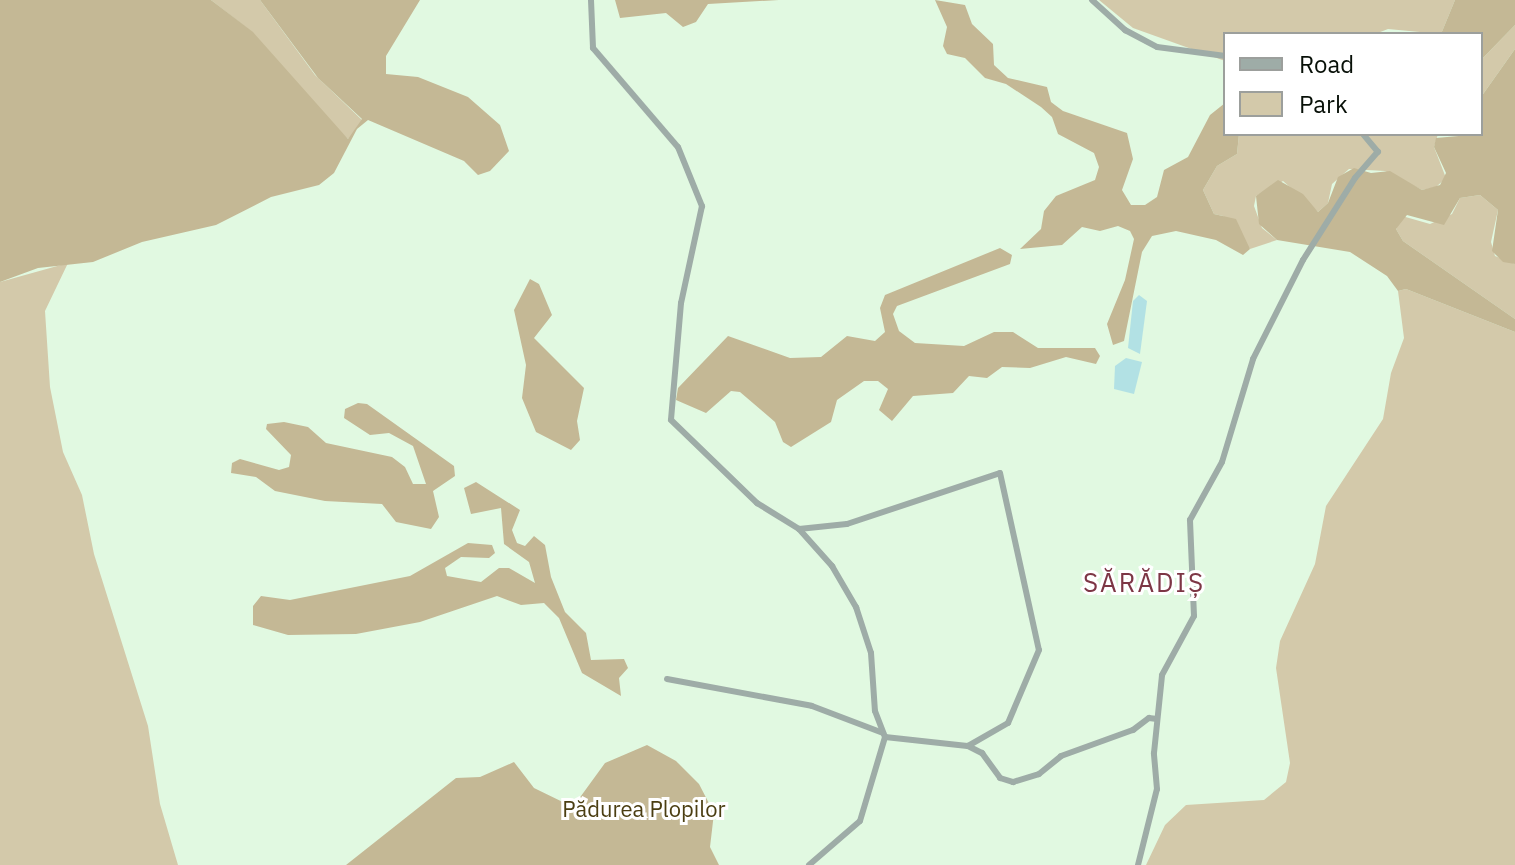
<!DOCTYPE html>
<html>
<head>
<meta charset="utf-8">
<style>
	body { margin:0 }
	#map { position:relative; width:1515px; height:865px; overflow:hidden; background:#e1f9e1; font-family:"IBM Plex Sans",sans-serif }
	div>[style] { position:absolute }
	.green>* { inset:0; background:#d3c9aa }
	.forest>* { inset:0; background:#c4b895 }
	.water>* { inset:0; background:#b2e1e4 }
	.street>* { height:6px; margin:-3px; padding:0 3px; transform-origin:3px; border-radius:3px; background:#9eaca7 }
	span { translate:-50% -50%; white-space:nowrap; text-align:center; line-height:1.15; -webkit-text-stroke:6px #fff; paint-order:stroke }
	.park-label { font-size:22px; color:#4b3e12 }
	.quarter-label { font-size:26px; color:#7d3645; letter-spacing:2px }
	.legend { position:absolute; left:1223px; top:32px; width:260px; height:104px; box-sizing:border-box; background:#fff; border:2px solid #9c9f9c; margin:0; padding:10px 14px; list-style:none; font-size:24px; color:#081008 }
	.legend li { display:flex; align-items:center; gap:16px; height:40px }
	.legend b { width:40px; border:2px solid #9c9f9c }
</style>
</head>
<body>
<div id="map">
	<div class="green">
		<i style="clip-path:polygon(211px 0,260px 0,315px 75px,362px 120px,352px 136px,348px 139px,340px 132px,252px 32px)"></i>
		<i style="clip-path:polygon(1099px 0,1455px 0,1441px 34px,1388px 29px,1375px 34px,1225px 34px,1225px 61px,1133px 28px)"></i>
		<i style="clip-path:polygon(1515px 25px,1515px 49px,1481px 97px,1481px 60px)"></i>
		<i style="clip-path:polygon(1239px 134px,1438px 134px,1434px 147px,1446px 178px,1436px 187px,1422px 190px,1385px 171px,1349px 169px,1332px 184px,1328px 203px,1318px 212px,1283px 181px,1256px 196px,1254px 206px,1262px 228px,1277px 240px,1250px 249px,1223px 216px,1214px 214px,1203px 190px,1217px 166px,1237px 154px)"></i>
		<i style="clip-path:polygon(1480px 195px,1498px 210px,1491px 242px,1495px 256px,1515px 264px,1515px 319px,1403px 241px,1396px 229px,1402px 216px,1430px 224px,1452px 214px,1460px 198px)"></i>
		<i style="clip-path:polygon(68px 263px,45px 311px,50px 387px,63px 452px,82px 495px,94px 554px,148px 726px,160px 804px,178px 865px,0 865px,0 282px)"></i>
		<i style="clip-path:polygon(1406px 289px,1515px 332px,1515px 865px,1146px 865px,1165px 825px,1186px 805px,1264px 800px,1286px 782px,1290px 763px,1276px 668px,1280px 641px,1315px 564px,1326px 506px,1383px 419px,1391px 373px,1404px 338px,1398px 291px)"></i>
	</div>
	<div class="forest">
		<i style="clip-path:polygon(0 0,211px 0,253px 32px,348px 139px,362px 119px,318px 78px,260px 0,420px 0,386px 56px,386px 74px,418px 77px,468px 97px,500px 125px,509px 151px,490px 171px,478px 175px,464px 161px,368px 120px,357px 129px,334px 173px,319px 185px,271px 197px,216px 225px,142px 242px,93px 262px,38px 268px,0 282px)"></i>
		<i style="clip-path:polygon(615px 0,779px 0,708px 4px,696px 22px,683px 27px,666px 13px,620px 18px)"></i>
		<i style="clip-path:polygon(935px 0,965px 5px,972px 24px,993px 44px,994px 65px,1008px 78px,1047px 87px,1051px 102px,1063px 111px,1127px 133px,1133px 159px,1122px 190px,1131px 205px,1145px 205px,1157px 197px,1164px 170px,1188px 157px,1210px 115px,1225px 103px,1225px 134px,1239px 134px,1237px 154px,1217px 166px,1203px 190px,1214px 214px,1236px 219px,1250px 249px,1243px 255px,1216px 240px,1176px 231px,1152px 236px,1142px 252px,1124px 341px,1113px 345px,1107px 324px,1125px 280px,1134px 239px,1130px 231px,1118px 226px,1100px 231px,1082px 227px,1062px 245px,1020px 249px,1041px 229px,1044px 211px,1056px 196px,1095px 180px,1099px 167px,1094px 153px,1058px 134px,1052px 117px,1041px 107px,1006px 84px,985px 78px,965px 58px,947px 54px,943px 46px,947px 27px)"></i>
		<i style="clip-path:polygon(1455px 0,1515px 0,1515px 25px,1481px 60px,1481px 34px,1441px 34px)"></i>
		<i style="clip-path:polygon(1515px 49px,1515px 264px,1503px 262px,1492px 251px,1498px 210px,1480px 195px,1460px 198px,1444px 225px,1407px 215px,1396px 229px,1403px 241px,1515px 319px,1515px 332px,1406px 289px,1398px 291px,1387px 276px,1350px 252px,1277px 240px,1259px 224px,1256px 196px,1278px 180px,1303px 194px,1318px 212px,1328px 203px,1338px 177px,1354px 168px,1371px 173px,1390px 171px,1422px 190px,1440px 185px,1446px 173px,1434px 147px,1436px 138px,1481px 134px,1481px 97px)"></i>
		<i style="clip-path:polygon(1000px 248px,1012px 255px,1010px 264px,897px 306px,893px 314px,899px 331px,915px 343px,964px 346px,994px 332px,1013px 332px,1038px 348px,1095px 348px,1100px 356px,1096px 364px,1066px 357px,1030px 368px,1002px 367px,987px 378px,969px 376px,953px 393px,913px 396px,892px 421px,879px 410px,888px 389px,878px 381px,864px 381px,837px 400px,831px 422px,791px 447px,783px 442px,775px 422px,740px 392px,731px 391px,706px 413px,676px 400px,678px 388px,728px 336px,790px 358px,821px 357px,847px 336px,875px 341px,885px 332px,880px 308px,885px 295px)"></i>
		<i style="clip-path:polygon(530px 279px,539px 284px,552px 315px,534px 338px,584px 388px,577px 421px,580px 440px,571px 450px,536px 432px,522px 398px,526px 365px,514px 310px)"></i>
		<i style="clip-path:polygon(358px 403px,367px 404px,454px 466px,455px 476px,433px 491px,439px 517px,431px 529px,396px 522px,382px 504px,325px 501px,275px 491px,256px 477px,231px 473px,232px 463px,240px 459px,279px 470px,289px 467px,291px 455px,266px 429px,267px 424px,284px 422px,308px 427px,326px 443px,392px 457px,405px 467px,413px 484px,426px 484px,413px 446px,389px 433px,370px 435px,344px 418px,345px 409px)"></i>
		<i style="clip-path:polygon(476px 482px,520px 510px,512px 530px,517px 543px,525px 546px,534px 536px,545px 545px,551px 577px,565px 612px,586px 633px,591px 660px,624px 659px,628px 668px,619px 678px,621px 696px,582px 673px,559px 618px,544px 603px,521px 605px,497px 596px,420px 622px,356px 634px,288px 635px,253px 625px,253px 606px,261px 596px,290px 600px,410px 576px,468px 543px,492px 545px,495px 553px,489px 558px,461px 557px,445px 568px,447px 576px,481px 582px,499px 568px,509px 568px,535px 583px,529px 562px,504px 544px,501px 508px,471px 514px,464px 488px)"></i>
		<i style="clip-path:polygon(647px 745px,676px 761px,699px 784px,714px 813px,710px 847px,719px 865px,346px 865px,456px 778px,480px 777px,514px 762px,534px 788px,573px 807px,605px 763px)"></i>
	</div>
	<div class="water">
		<i style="clip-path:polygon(1139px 295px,1147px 301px,1140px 354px,1128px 348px,1133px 301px)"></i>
		<i style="clip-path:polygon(1126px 358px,1142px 362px,1134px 394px,1114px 389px,1115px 366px)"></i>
	</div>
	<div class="street">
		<i style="left:591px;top:0;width:48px;rotate:87.6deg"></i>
		<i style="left:593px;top:48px;width:130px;rotate:49.4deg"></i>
		<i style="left:678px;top:147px;width:64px;rotate:67.9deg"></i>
		<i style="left:702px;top:206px;width:99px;rotate:102.2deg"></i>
		<i style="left:681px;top:303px;width:117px;rotate:94.9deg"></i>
		<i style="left:671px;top:420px;width:120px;rotate:44deg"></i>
		<i style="left:757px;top:503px;width:49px;rotate:31.8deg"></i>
		<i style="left:799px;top:529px;width:50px;rotate:48.3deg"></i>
		<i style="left:832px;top:566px;width:48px;rotate:59.7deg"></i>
		<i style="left:856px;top:607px;width:48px;rotate:71.9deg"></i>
		<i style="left:871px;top:653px;width:58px;rotate:86.1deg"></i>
		<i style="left:875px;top:711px;width:28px;rotate:69deg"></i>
		<i style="left:885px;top:737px;width:83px;rotate:6.2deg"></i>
		<i style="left:968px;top:746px;width:16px;rotate:27deg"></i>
		<i style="left:982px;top:753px;width:31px;rotate:54deg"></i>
		<i style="left:1000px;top:778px;width:14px;rotate:17deg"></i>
		<i style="left:1013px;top:782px;width:27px;rotate:-17deg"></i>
		<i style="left:1039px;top:774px;width:28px;rotate:-39deg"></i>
		<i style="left:1061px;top:756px;width:77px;rotate:-19.9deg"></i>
		<i style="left:1133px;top:730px;width:20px;rotate:-37deg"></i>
		<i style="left:1149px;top:718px;width:8px;rotate:7deg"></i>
		<i style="left:1092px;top:0;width:45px;rotate:42.3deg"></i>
		<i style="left:1125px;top:30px;width:36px;rotate:28deg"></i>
		<i style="left:1157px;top:47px;width:69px;rotate:7.5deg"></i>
		<i style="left:799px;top:529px;width:48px;rotate:-5.9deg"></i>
		<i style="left:847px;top:524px;width:161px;rotate:-18.4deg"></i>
		<i style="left:1000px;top:473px;width:181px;rotate:77.6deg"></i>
		<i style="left:1039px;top:650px;width:79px;rotate:113deg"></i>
		<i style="left:1008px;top:723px;width:46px;rotate:150.1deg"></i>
		<i style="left:667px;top:679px;width:147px;rotate:10.5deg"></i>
		<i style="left:812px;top:706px;width:76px;rotate:20.8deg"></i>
		<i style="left:809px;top:865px;width:67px;rotate:-40.8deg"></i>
		<i style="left:860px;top:821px;width:88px;rotate:-73.4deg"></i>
		<i style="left:1138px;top:865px;width:78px;rotate:-76deg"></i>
		<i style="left:1157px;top:789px;width:36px;rotate:-95deg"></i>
		<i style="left:1154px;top:753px;width:78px;rotate:-84.1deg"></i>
		<i style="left:1162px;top:675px;width:67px;rotate:-61.5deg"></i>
		<i style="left:1194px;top:616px;width:96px;rotate:-92.4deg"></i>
		<i style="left:1190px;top:520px;width:66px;rotate:-61.1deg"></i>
		<i style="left:1222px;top:462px;width:108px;rotate:-73.2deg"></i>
		<i style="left:1253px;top:359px;width:111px;rotate:-63.2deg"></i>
		<i style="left:1303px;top:260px;width:97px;rotate:-57.6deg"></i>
		<i style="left:1355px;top:178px;width:35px;rotate:-49deg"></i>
		<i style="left:1378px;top:152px;width:23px;rotate:-130deg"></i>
	</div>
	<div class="park-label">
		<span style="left:644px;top:809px">Pădurea Plopilor</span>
	</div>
	<div class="quarter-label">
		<span style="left:1144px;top:583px">SĂRĂDIȘ</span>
	</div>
	<ul class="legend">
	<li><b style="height:10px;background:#9eaca7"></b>Road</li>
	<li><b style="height:22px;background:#d3c9aa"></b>Park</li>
	</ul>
</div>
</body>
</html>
